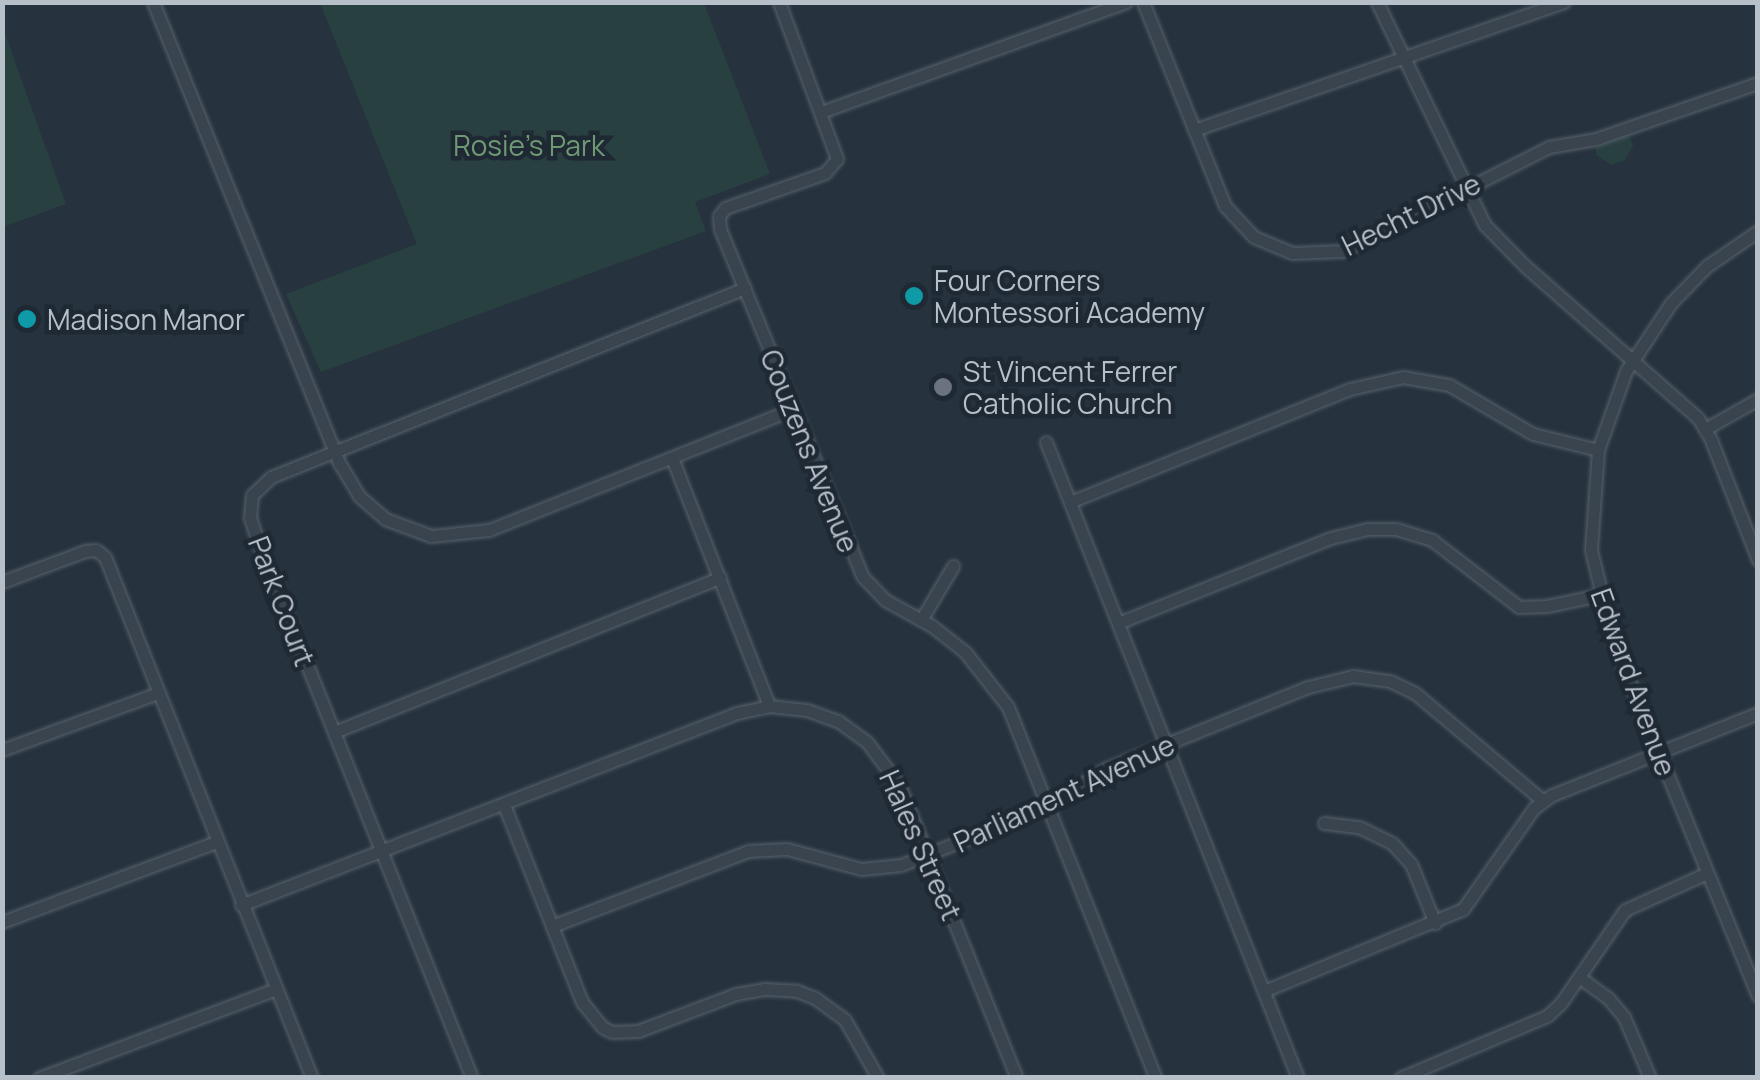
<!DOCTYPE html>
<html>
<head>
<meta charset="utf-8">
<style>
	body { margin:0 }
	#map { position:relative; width:1760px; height:1080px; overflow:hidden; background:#26323e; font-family:Manrope,sans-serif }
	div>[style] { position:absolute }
	.green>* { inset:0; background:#294040 }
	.roads { filter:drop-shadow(0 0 2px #58626c) drop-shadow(0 0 2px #58626c) }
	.street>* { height:11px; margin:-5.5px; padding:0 5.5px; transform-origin:5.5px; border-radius:5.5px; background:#3a444e }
	.dots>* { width:28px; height:28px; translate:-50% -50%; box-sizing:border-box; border:5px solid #1f2934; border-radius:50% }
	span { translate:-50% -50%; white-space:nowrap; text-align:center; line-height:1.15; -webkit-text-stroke:9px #1f2934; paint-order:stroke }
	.park-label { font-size:28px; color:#6f9975 }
	.street-label { font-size:28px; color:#b7bfc9 }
	.poi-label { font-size:28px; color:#b7bfc9 }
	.left { translate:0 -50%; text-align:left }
	.frame { position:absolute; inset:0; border:5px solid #b7bfc9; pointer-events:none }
</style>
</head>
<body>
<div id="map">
	<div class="green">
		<i style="clip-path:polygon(320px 3px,704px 3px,770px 174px,695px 202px,706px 231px,321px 372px,286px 294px,417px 244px)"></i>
		<i style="clip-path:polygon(3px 28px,66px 204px,3px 227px,2px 227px)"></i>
		<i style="clip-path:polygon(1625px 136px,1630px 137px,1633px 146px,1625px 160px,1612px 165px,1596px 155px,1596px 147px)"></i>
	</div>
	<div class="roads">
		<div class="street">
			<i style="left:153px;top:2px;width:498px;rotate:68deg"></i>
			<i style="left:340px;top:464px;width:37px;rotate:59deg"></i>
			<i style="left:359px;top:496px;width:35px;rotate:41deg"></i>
			<i style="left:385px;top:519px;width:49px;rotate:20.3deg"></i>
			<i style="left:431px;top:536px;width:58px;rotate:-5.9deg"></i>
			<i style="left:489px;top:530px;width:327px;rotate:-21.7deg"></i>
			<i style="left:779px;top:2px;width:167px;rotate:69.7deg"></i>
			<i style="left:837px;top:159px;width:18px;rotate:131deg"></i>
			<i style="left:825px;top:173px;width:106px;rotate:160.7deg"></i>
			<i style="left:725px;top:208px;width:10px;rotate:127deg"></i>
			<i style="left:719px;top:216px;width:13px;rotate:86deg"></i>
			<i style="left:720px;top:229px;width:376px;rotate:67.7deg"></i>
			<i style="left:863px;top:577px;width:32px;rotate:46deg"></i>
			<i style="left:885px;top:600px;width:54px;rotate:29deg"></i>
			<i style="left:932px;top:626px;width:42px;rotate:38.2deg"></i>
			<i style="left:965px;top:652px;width:70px;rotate:52deg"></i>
			<i style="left:1008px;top:707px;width:399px;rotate:68.3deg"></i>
			<i style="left:1143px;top:2px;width:220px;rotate:68.1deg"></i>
			<i style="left:1225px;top:206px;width:42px;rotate:46.9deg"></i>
			<i style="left:1254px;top:237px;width:41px;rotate:22.8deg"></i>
			<i style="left:1292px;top:253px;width:51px;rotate:-2.2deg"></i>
			<i style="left:1343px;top:251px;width:231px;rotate:-26.8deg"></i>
			<i style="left:1549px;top:147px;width:48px;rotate:-9.7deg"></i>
			<i style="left:1596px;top:139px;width:171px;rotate:-19.1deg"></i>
			<i style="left:1377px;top:2px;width:248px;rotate:64.2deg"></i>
			<i style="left:1485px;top:225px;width:57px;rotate:45.7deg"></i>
			<i style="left:1525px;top:266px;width:230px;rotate:41.3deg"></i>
			<i style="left:1698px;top:418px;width:26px;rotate:59deg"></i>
			<i style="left:1711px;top:440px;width:129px;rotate:68.6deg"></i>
			<i style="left:821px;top:112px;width:324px;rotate:-19.8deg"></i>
			<i style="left:1194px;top:130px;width:392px;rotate:-19.1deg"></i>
			<i style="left:1758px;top:231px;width:62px;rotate:145.5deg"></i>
			<i style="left:1707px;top:266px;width:52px;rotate:134.2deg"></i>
			<i style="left:1671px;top:303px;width:82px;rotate:123.5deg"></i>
			<i style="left:1626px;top:371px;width:84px;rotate:109.5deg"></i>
			<i style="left:1598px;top:450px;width:100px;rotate:94deg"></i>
			<i style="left:1591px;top:550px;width:94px;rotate:76.4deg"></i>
			<i style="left:1613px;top:641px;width:383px;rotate:67.8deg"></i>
			<i style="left:1705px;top:429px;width:61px;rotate:-29.5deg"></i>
			<i style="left:1046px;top:442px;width:684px;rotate:68.39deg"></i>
			<i style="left:672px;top:458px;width:266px;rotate:68.6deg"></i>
			<i style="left:1070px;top:502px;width:302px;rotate:-22deg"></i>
			<i style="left:1350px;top:389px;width:54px;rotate:-12.8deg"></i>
			<i style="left:1403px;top:377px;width:47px;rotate:9.9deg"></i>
			<i style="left:1449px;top:385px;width:97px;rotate:30.3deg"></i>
			<i style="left:1533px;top:434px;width:67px;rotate:13.8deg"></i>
			<i style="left:2px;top:582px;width:89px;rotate:-20.5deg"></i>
			<i style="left:85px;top:551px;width:11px;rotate:-5deg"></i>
			<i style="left:96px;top:550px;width:11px;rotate:38deg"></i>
			<i style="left:105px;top:557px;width:561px;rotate:68.33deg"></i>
			<i style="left:921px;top:620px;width:63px;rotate:-59.3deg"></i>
			<i style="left:1118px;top:623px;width:229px;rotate:-21.8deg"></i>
			<i style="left:1331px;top:538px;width:38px;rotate:-14deg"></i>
			<i style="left:1368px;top:529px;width:28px"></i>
			<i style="left:1396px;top:529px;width:38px;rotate:17deg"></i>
			<i style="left:1432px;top:540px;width:110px;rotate:37.6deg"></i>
			<i style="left:1519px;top:607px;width:28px;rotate:-2deg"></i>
			<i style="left:1547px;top:606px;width:53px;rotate:-11.9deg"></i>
			<i style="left:334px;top:732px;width:416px;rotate:-21.8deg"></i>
			<i style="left:2px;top:750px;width:166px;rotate:-20.1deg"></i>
			<i style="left:504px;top:805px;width:212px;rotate:68.4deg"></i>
			<i style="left:582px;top:1002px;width:32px;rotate:51deg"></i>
			<i style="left:602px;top:1027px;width:11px;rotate:27deg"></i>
			<i style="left:612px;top:1032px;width:26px;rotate:-2deg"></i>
			<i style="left:638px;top:1031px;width:105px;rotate:-20.7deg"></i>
			<i style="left:736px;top:994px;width:28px;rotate:-10deg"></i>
			<i style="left:764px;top:989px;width:33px;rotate:3deg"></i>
			<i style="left:797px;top:991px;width:19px;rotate:21deg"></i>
			<i style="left:815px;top:998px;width:37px;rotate:36deg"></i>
			<i style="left:845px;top:1020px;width:67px;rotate:60.4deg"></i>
			<i style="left:1324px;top:823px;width:35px;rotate:7deg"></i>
			<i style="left:1359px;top:827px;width:37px;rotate:26deg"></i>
			<i style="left:1392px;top:843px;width:28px;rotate:48deg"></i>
			<i style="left:1411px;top:864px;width:64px;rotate:67.9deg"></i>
			<i style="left:241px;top:905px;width:532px;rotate:-21.16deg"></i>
			<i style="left:737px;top:713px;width:33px;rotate:-12deg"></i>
			<i style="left:769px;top:706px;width:38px;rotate:6deg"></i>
			<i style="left:807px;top:710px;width:33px;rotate:20deg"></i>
			<i style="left:838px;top:721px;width:36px;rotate:36deg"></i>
			<i style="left:867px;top:742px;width:54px;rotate:53.3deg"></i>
			<i style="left:899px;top:785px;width:316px;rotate:68.1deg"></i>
			<i style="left:2px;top:922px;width:228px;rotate:-20.5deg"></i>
			<i style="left:552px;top:926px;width:210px;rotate:-20.9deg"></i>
			<i style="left:748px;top:851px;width:39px;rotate:-3deg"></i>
			<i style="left:787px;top:849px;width:77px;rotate:15.1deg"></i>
			<i style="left:861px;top:869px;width:40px;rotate:-5.7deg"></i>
			<i style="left:901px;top:865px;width:159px;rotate:-21.7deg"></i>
			<i style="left:1049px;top:806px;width:67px;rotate:-33.5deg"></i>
			<i style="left:1105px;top:769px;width:219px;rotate:-22deg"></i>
			<i style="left:1308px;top:687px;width:46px;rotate:-13.7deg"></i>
			<i style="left:1353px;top:676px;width:37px;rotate:8deg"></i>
			<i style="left:1390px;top:681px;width:28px;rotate:26deg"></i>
			<i style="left:1415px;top:693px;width:166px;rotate:40.1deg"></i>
			<i style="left:1579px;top:977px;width:36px;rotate:36deg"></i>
			<i style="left:1608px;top:998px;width:25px;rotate:50deg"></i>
			<i style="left:1624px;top:1017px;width:66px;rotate:66.9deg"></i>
			<i style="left:1264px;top:991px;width:215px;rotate:-22.4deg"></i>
			<i style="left:1463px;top:909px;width:123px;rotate:-54.9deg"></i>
			<i style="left:1534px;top:808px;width:22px;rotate:-36deg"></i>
			<i style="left:1552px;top:795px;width:222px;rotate:-21.7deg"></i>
			<i style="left:39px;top:1078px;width:253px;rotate:-20.6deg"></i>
			<i style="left:472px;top:1078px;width:577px;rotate:-111.76deg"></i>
			<i style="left:258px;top:542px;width:25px;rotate:-108deg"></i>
			<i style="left:250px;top:518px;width:23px;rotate:-85deg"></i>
			<i style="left:252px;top:495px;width:26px;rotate:-43deg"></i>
			<i style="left:271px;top:477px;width:510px;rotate:-21.74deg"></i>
			<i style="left:1400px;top:1078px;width:160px;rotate:-22.9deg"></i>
			<i style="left:1547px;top:1016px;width:19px;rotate:-43deg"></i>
			<i style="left:1561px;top:1003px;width:113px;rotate:-55.5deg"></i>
			<i style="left:1625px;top:910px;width:90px;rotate:-24.3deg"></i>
		</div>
	</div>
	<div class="dots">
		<i style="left:914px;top:296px;background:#0f9aa8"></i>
		<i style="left:27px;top:319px;background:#0f9aa8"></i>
		<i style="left:943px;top:387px;background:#6b7280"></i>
	</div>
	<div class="park-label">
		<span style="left:529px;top:145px">Rosie's Park</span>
	</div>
	<div class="street-label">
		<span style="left:1411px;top:214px;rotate:-26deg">Hecht Drive</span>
		<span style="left:810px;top:451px;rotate:68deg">Couzens Avenue</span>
		<span style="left:282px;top:601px;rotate:69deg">Park Court</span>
		<span style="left:1634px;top:682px;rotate:70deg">Edward Avenue</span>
		<span style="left:1064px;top:793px;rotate:-25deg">Parliament Avenue</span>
		<span style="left:921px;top:845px;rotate:66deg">Hales Street</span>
	</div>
	<div class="poi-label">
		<span class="left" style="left:934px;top:296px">Four Corners<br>Montessori Academy</span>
		<span class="left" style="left:47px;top:319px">Madison Manor</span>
		<span class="left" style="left:963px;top:387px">St Vincent Ferrer<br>Catholic Church</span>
	</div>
	<div class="frame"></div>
</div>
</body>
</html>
